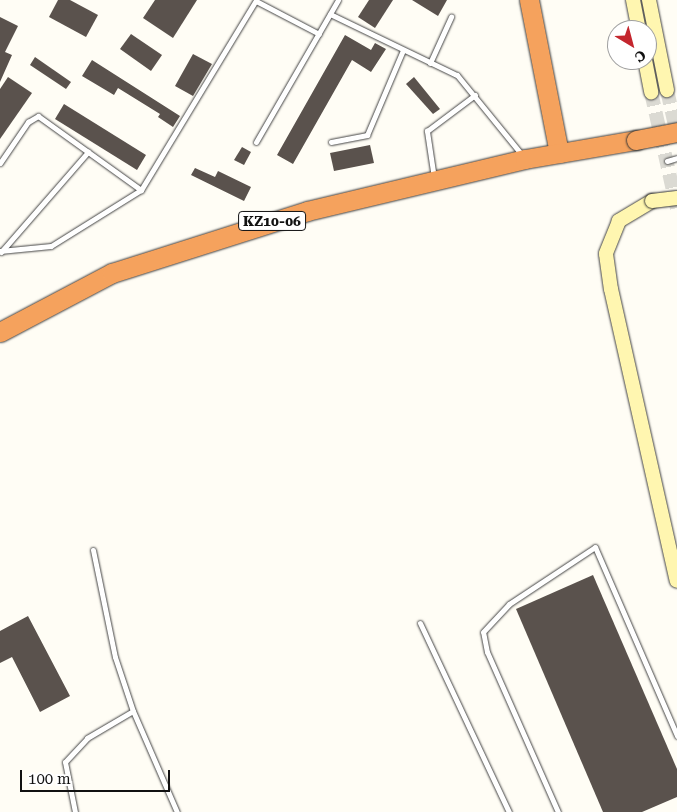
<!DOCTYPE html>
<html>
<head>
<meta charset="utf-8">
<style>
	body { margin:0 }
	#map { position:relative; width:677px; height:812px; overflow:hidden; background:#fffdf5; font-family:"Roboto Serif",serif }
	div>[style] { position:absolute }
	.building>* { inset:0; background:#5a524d }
	.secondary-tunnel>* { height:14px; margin-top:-7px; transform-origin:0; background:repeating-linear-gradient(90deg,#dbdad3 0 14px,transparent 0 21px) }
	.roads { filter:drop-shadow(0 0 1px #444) drop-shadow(0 0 1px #444) }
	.lane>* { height:5px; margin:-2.5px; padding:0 2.5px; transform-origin:2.5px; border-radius:2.5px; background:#fff }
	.secondary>* { height:14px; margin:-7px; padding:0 7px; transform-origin:7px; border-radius:7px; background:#fff6b0 }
	.highway>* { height:19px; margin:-9.5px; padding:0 9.5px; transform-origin:9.5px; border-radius:9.5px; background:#f5a25d }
	.bridges { filter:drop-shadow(0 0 1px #333) drop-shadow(0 0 1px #333) }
	.secondary-bridge>* { height:14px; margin:-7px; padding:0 7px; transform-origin:7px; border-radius:7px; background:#fff6b0 }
	.highway-bridge>* { height:19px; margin:-9.5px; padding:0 9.5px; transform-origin:9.5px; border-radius:9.5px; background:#f5a25d }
	span { translate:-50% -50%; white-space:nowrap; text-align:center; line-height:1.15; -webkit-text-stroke:5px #fff; paint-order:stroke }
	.shield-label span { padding:1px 4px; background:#fff; border:1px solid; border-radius:4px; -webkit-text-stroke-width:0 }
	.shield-label { font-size:14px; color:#111; font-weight:700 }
	.north { position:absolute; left:607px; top:20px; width:50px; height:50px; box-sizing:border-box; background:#fff; border:1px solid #a0a0a0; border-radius:50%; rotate:143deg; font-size:14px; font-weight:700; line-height:20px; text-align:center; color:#111 }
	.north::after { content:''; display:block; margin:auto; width:18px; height:22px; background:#c4262e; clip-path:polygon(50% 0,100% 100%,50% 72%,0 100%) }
	.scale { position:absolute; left:20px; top:770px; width:150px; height:22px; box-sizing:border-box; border:2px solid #111; border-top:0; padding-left:6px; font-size:15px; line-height:18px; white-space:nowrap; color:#111; -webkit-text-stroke:4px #fff; paint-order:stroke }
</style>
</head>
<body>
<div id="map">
	<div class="building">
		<i style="clip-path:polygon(58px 0,70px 0,98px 15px,86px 37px,49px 17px)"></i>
		<i style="clip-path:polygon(155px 0,197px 0,173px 38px,143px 18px)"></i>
		<i style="clip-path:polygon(369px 0,393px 0,375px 28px,358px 17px)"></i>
		<i style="clip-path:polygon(412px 0,447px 0,438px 16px)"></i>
		<i style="clip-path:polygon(0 17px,18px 26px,5px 52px,12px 55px,0 82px)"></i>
		<i style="clip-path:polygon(131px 34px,162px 55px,151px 71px,120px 49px)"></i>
		<i style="clip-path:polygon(345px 35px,371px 50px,375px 43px,386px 49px,371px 72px,352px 60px,293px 164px,277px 155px)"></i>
		<i style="clip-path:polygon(193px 54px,212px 64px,193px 96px,175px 86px)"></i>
		<i style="clip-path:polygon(35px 57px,71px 82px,66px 89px,30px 65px)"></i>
		<i style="clip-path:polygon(92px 60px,180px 116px,173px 127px,158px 117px,160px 114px,118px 88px,114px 95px,82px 76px)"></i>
		<i style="clip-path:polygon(8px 77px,32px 93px,0 139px,0 89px)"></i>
		<i style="clip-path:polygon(414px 77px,440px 109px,433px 114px,406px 84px)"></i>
		<i style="clip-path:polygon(64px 104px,146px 155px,137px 170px,55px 119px)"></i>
		<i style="clip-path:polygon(370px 145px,374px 163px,334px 171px,330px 153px)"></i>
		<i style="clip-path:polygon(242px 147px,251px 152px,244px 165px,234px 160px)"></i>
		<i style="clip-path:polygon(195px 168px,215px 177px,218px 171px,251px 187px,244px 201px,191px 175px)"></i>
		<i style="clip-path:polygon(593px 575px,677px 769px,677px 797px,642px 812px,603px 812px,516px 609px)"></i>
		<i style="clip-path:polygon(28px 616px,70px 696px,40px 712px,12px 657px,0 663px,0 631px)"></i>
	</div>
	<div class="secondary-tunnel">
		<i style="left:667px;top:90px;width:45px;rotate:77.2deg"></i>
		<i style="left:651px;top:92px;width:119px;rotate:77.4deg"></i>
	</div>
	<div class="roads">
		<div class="lane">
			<i style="left:256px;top:1px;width:71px;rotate:27.6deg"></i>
			<i style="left:330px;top:14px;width:141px;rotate:25.7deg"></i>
			<i style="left:457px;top:75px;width:103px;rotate:50.9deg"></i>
			<i style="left:430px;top:63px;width:51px;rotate:-65.5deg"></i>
			<i style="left:256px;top:142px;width:164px;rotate:-60deg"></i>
			<i style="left:331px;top:142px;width:37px;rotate:-11deg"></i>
			<i style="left:367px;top:135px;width:92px;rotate:-67deg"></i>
			<i style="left:667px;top:161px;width:10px;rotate:-17deg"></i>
			<i style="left:0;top:163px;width:50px;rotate:-55.7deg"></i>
			<i style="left:28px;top:122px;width:12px;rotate:-31deg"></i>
			<i style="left:38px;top:116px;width:127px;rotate:35.7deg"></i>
			<i style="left:434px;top:178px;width:48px;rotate:-98.5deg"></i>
			<i style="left:427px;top:131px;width:60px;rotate:-36.9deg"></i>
			<i style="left:0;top:251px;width:51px;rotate:-5.6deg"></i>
			<i style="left:51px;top:246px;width:106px;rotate:-31.9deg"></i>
			<i style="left:141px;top:190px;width:222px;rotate:-58.8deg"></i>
			<i style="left:1px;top:252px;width:133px;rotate:-49deg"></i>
			<i style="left:93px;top:550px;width:109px;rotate:78.4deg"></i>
			<i style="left:115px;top:657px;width:57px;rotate:71.6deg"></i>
			<i style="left:133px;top:711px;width:110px;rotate:66.5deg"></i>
			<i style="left:420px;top:623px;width:209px;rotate:64.8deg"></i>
			<i style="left:75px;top:812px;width:51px;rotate:-101.3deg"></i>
			<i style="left:65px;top:762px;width:33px;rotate:-47deg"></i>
			<i style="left:87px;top:738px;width:53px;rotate:-30.4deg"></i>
			<i style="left:558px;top:812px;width:175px;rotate:-113.9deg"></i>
			<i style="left:487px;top:652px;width:20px;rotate:-101deg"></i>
			<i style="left:483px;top:632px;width:38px;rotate:-47deg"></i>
			<i style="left:509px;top:604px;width:103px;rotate:-33.5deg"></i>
			<i style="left:595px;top:547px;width:206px;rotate:66.5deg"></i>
		</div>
		<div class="secondary">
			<i style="left:633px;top:0;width:31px;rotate:79deg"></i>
			<i style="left:649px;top:0;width:92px;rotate:78.7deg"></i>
			<i style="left:645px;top:60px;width:33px;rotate:79deg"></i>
			<i style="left:652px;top:201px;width:39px;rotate:149deg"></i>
			<i style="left:619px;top:221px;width:35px;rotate:112deg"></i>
			<i style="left:606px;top:254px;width:35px;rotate:82deg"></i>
			<i style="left:611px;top:289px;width:299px;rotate:77.3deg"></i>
		</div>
		<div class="highway">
			<i style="left:529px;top:0;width:156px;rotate:78.9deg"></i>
			<i style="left:0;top:332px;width:127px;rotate:-27.8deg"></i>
			<i style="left:112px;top:273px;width:205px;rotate:-17.6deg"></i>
			<i style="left:307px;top:211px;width:224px;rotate:-13.4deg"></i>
			<i style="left:525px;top:159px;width:113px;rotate:-9.7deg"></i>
		</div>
	</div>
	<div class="bridges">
		<div class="secondary-bridge">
			<i style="left:652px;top:201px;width:25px;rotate:-7deg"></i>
		</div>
		<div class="highway-bridge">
			<i style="left:636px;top:140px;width:42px;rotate:-11deg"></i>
		</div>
	</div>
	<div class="shield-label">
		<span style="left:272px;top:221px">KZ10-06</span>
	</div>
	<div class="north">С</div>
	<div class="scale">100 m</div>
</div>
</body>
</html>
